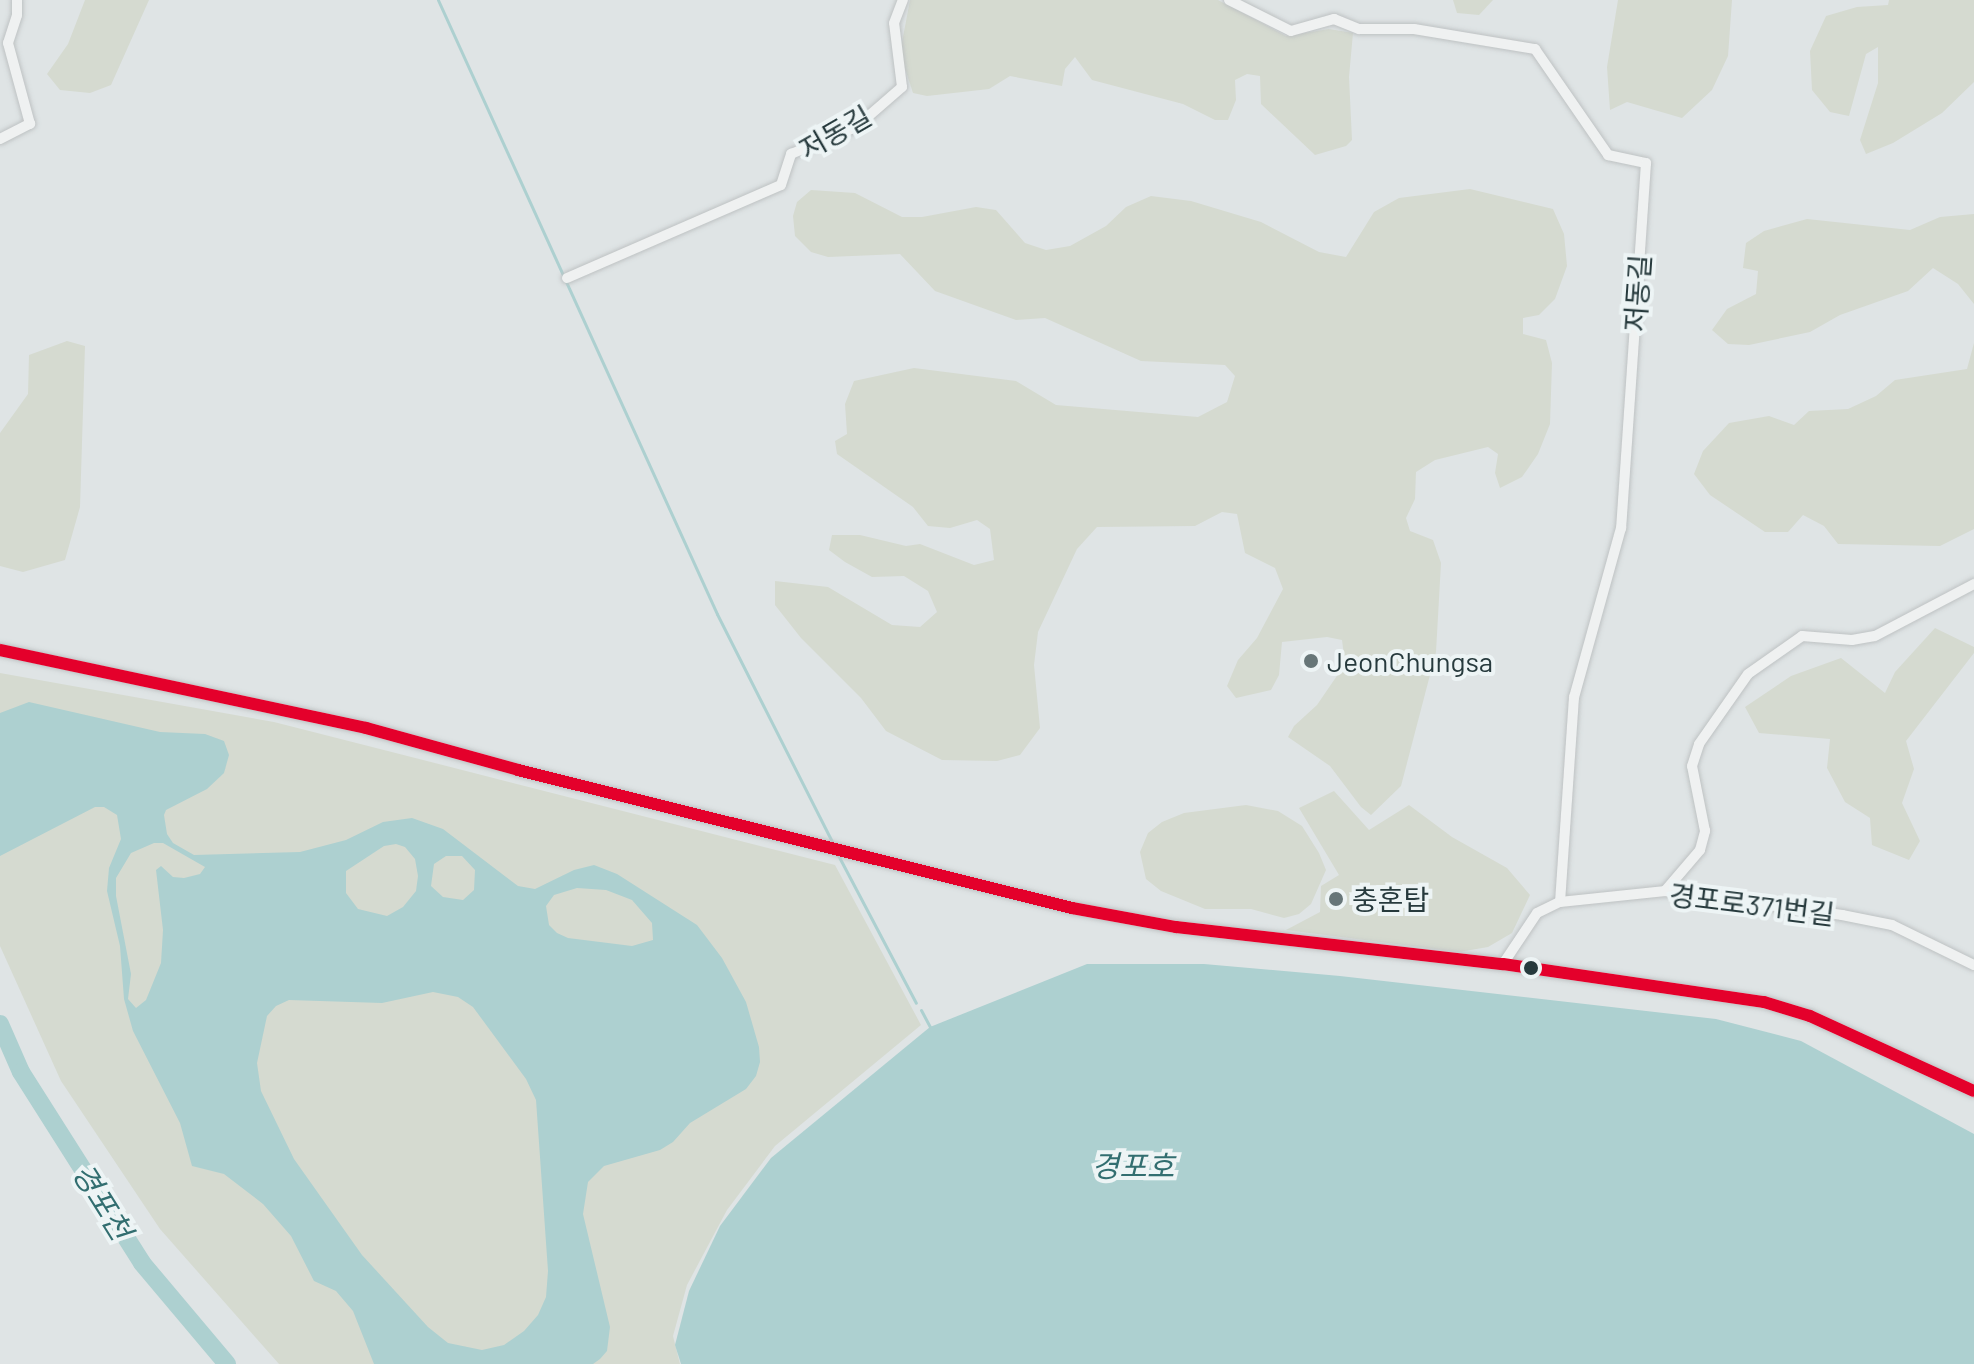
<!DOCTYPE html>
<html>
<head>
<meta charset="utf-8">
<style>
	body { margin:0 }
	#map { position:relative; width:1974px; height:1364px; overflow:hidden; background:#dfe4e5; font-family:Barlow,"Noto Sans KR",sans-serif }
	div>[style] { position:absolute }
	.green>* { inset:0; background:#d5dad0 }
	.water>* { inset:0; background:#add0d0 }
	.stream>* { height:3px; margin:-1.5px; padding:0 1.5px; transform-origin:1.5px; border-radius:1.5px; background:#add0d0 }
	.river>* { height:18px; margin:-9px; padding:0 9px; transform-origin:9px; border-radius:9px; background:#add0d0 }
	.roads { filter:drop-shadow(0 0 2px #bec2c3) drop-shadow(0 0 2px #bec2c3) }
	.minor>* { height:10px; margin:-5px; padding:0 5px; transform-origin:5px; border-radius:5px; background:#eff1f1 }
	.tertiary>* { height:12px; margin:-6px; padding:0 6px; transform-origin:6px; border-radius:6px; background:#eff1f1 }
	.bus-1>* { height:12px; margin:-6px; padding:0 6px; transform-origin:6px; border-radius:6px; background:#e4002b }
	.dots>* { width:22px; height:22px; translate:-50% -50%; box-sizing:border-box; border:4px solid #edf4f5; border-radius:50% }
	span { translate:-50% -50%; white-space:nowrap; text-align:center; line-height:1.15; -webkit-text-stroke:8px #edf4f5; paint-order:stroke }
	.street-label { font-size:28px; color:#273a3d }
	.poi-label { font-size:28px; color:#273a3d }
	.left { translate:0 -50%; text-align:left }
	.water-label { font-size:30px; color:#326e70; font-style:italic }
</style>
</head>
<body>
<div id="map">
	<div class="green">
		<i style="clip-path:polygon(85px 0,149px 0,111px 85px,90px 93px,60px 90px,47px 74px,68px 44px)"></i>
		<i style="clip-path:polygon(910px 0,1218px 0,1286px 36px,1329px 29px,1353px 33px,1349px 77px,1352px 140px,1346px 146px,1315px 155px,1261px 104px,1260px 76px,1247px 74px,1235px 80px,1236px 100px,1228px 120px,1215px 120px,1183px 104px,1092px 80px,1075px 57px,1065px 69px,1062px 86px,1010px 76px,989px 89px,927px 96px,913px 93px,900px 53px)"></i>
		<i style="clip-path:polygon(1453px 0,1493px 0,1479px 15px,1457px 13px)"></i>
		<i style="clip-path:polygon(1618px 0,1732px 0,1728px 56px,1712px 90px,1682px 118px,1627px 102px,1610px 110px,1607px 67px)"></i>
		<i style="clip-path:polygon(1889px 0,1974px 0,1974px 82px,1942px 113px,1893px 143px,1866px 154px,1860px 140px,1878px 83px,1878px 47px,1866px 54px,1849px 116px,1830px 112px,1812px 90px,1810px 51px,1826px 16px,1857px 7px,1888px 5px)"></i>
		<i style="clip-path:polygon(1470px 189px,1553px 209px,1564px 234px,1567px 266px,1555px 299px,1539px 315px,1523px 318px,1523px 334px,1546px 340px,1552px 363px,1550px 424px,1538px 454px,1522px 477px,1500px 488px,1495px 473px,1498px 454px,1488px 447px,1435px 460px,1416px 472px,1415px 499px,1406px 518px,1410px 531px,1433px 540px,1441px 563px,1436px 652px,1401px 786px,1371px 815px,1361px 807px,1330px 766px,1288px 737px,1294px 726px,1317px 705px,1345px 664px,1342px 640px,1327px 637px,1282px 642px,1279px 675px,1271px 690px,1236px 698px,1227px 686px,1238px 660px,1257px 638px,1283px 589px,1275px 568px,1245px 553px,1237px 514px,1222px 512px,1195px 526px,1097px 527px,1077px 549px,1038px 632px,1034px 665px,1040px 728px,1020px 755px,997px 761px,942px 760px,886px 731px,861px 698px,801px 638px,775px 605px,775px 581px,828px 587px,892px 625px,920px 627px,937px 612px,928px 591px,904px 576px,872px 577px,845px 562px,829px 550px,832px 535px,860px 535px,906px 546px,920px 544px,974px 565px,994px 560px,990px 529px,977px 520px,950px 528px,928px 526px,913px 507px,837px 454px,835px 441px,847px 434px,845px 404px,854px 381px,914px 368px,1016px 381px,1056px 405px,1198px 417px,1227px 402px,1235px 376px,1225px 365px,1141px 361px,1045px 318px,1016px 320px,935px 291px,900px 254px,828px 257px,811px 252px,795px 236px,793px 216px,797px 202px,811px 190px,855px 193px,902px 217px,922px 217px,976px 207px,996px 210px,1025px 243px,1046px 250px,1070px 246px,1106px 226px,1126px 207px,1151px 196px,1191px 201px,1261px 222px,1319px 252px,1346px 257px,1374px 212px,1399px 198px)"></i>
		<i style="clip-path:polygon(1974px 214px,1974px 304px,1958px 284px,1933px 268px,1908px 291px,1840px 315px,1810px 332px,1749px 345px,1728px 344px,1712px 330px,1727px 309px,1756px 294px,1758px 271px,1743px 268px,1746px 243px,1764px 231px,1807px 219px,1910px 230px,1940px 217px)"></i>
		<i style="clip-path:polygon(67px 341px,85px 346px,80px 507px,65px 560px,23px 572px,0 566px,0 433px,28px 394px,29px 355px)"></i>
		<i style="clip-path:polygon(1974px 343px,1974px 529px,1940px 546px,1838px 544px,1824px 526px,1803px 515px,1788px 532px,1765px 532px,1710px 495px,1694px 474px,1703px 451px,1729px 423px,1769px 416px,1794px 425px,1809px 411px,1848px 409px,1876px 396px,1895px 380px,1967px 369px)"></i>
		<i style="clip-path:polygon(1935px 628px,1974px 647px,1974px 653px,1906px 741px,1914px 769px,1902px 803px,1920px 841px,1909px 860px,1872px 845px,1870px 818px,1845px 802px,1827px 768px,1830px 739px,1759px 733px,1745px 707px,1791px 676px,1841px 658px,1885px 693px,1895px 672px)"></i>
		<i style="clip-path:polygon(0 673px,274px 722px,835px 865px,921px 1025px,775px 1146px,727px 1210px,687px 1285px,673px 1336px,680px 1364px,279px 1364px,160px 1229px,61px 1081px,0 946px)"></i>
		<i style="clip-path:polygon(1334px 791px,1369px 830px,1409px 805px,1452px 837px,1507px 868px,1530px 895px,1512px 933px,1488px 947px,1459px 952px,1286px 930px,1320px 912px,1321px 886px,1339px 875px,1299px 808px)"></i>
		<i style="clip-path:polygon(1246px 805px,1278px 811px,1302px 826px,1319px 853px,1326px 870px,1311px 904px,1299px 914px,1284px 918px,1251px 909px,1205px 909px,1161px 891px,1146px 879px,1140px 852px,1148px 833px,1162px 822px,1184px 813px)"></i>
	</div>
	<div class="water">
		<i style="clip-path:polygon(evenodd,29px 702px,160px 732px,205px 734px,224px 741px,229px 755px,224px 773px,207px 789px,166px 810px,164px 815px,167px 834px,173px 843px,194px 855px,300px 852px,346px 840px,383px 822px,412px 818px,443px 829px,518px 886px,535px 889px,574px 870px,594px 865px,617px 874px,697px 925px,722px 958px,746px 1002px,759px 1047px,760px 1062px,756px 1076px,746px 1089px,690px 1123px,673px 1142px,660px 1150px,604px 1166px,588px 1182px,583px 1214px,610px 1327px,607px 1351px,600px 1359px,593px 1364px,374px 1364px,353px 1311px,336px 1291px,314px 1281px,291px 1236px,263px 1204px,224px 1174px,192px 1166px,180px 1123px,133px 1031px,124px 999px,120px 946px,107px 891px,109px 868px,121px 839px,117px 815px,104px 807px,95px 807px,0 856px,0 713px,29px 702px,154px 843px,163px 843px,205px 867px,200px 874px,184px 878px,173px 877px,161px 866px,156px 870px,163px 930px,161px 963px,146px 1000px,136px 1008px,128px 999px,131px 974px,116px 896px,116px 878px,131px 853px,154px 843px,29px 702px,396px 844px,405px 847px,415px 859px,418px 876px,416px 891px,403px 907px,387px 916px,358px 909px,346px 893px,346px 871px,384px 846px,396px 844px,29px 702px,446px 856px,462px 856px,475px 870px,474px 890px,463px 900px,443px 897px,431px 886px,434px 864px,446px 856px,29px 702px,577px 888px,606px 890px,632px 900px,652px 923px,653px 940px,632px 946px,568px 938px,557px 933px,549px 925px,546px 906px,554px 895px,577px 888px,29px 702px,433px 992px,458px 997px,473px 1007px,526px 1079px,536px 1100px,548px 1271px,546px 1297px,538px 1315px,524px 1331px,504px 1345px,482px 1350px,448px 1343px,428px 1327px,362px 1255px,294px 1159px,261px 1091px,257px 1063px,267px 1016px,276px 1006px,289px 1000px,382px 1003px,433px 992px)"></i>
		<i style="clip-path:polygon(1087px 964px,1204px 964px,1340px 976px,1716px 1019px,1801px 1041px,1974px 1134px,1974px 1364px,681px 1364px,675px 1345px,689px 1291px,720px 1226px,771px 1158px,930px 1027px)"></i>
	</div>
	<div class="stream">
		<i style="left:438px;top:0;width:674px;rotate:65.56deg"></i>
		<i style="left:717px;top:614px;width:258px;rotate:63.2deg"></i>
		<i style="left:838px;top:855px;width:167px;rotate:62.2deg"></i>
		<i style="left:921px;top:1010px;width:19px;rotate:62deg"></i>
	</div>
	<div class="river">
		<i style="left:0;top:1024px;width:52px;rotate:66.4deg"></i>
		<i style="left:21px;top:1072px;width:226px;rotate:57.6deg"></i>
		<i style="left:142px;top:1263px;width:132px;rotate:49.9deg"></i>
	</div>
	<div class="roads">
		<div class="minor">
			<i style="left:1229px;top:0;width:69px;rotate:26.6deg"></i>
			<i style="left:1291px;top:31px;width:45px;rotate:-15.6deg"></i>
			<i style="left:1334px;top:19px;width:27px;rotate:22deg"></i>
			<i style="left:1359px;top:29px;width:55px"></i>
			<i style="left:1414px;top:29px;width:123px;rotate:9.4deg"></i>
			<i style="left:1535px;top:49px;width:129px;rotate:55.4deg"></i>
			<i style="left:1608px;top:155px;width:39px;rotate:12deg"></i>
			<i style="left:1646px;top:163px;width:366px;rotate:93.9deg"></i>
			<i style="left:1621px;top:528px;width:175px;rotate:105.5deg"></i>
			<i style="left:1574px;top:697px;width:205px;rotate:93.9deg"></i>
			<i style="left:0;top:139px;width:34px;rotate:-27deg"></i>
			<i style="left:30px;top:124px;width:84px;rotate:-105.2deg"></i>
			<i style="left:8px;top:43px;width:29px;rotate:-72deg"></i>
			<i style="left:17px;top:15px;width:15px;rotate:-90deg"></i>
			<i style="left:567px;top:278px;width:233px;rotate:-23.5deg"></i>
			<i style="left:781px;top:185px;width:33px;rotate:-72deg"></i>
			<i style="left:791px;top:154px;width:70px;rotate:-22.6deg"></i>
			<i style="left:856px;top:127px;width:61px;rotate:-41deg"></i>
			<i style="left:902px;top:87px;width:64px;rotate:-97.1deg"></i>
			<i style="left:894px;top:23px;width:25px;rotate:-69deg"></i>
			<i style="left:1665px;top:891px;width:54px;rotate:-49.5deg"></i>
			<i style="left:1700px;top:850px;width:20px;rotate:-75deg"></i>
			<i style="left:1705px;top:831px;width:66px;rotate:-101.3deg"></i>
			<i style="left:1692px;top:766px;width:23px;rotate:-72deg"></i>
			<i style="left:1699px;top:744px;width:85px;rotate:-55deg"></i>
			<i style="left:1748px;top:674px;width:66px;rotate:-35.1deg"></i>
			<i style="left:1802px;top:636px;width:50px;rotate:4.6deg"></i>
			<i style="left:1852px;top:640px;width:23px;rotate:-10deg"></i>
			<i style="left:1875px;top:636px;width:112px;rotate:-27.7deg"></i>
			<i style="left:1503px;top:964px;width:61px;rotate:-56.3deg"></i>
			<i style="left:1537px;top:913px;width:25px;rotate:-26deg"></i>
			<i style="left:1560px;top:902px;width:106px;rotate:-6deg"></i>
			<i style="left:1665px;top:891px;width:179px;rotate:7.7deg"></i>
			<i style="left:1842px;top:915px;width:51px;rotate:11.3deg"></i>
			<i style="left:1892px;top:925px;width:91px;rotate:26deg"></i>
		</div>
		<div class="tertiary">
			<i style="left:0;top:650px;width:374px;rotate:12deg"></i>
			<i style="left:366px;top:728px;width:158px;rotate:15.4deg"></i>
			<i style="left:518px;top:770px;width:571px;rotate:13.99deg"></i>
			<i style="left:1072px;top:908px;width:106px;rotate:10.4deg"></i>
			<i style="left:1176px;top:927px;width:329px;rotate:6.5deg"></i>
			<i style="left:1503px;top:964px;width:264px;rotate:8.3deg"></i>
			<i style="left:1764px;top:1002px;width:48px;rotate:16.9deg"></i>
			<i style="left:1810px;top:1016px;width:180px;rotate:24.6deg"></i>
		</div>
	</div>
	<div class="bus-1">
		<i style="left:0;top:650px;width:374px;rotate:12deg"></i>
		<i style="left:366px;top:728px;width:158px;rotate:15.4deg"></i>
		<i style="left:518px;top:770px;width:571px;rotate:13.99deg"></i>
		<i style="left:1072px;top:908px;width:106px;rotate:10.4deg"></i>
		<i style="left:1176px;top:927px;width:329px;rotate:6.5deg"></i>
		<i style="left:1503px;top:964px;width:264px;rotate:8.3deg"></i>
		<i style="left:1764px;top:1002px;width:48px;rotate:16.9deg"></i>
		<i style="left:1810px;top:1016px;width:180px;rotate:24.6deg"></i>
	</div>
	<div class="dots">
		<i style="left:1311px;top:661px;background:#677678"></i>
		<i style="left:1336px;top:899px;background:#677678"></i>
		<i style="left:1531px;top:968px;background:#273a3d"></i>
	</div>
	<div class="street-label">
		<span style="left:835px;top:132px;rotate:-30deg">저동길</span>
		<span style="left:1637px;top:293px;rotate:-86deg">저동길</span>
		<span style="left:1752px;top:904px;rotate:7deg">경포로371번길</span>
	</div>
	<div class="poi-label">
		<span class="left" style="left:1327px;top:661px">JeonChungsa</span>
		<span class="left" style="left:1352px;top:899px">충혼탑</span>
	</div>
	<div class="water-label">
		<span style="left:1133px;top:1165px">경포호</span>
		<span style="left:103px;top:1201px;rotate:58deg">경포천</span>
	</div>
</div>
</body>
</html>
